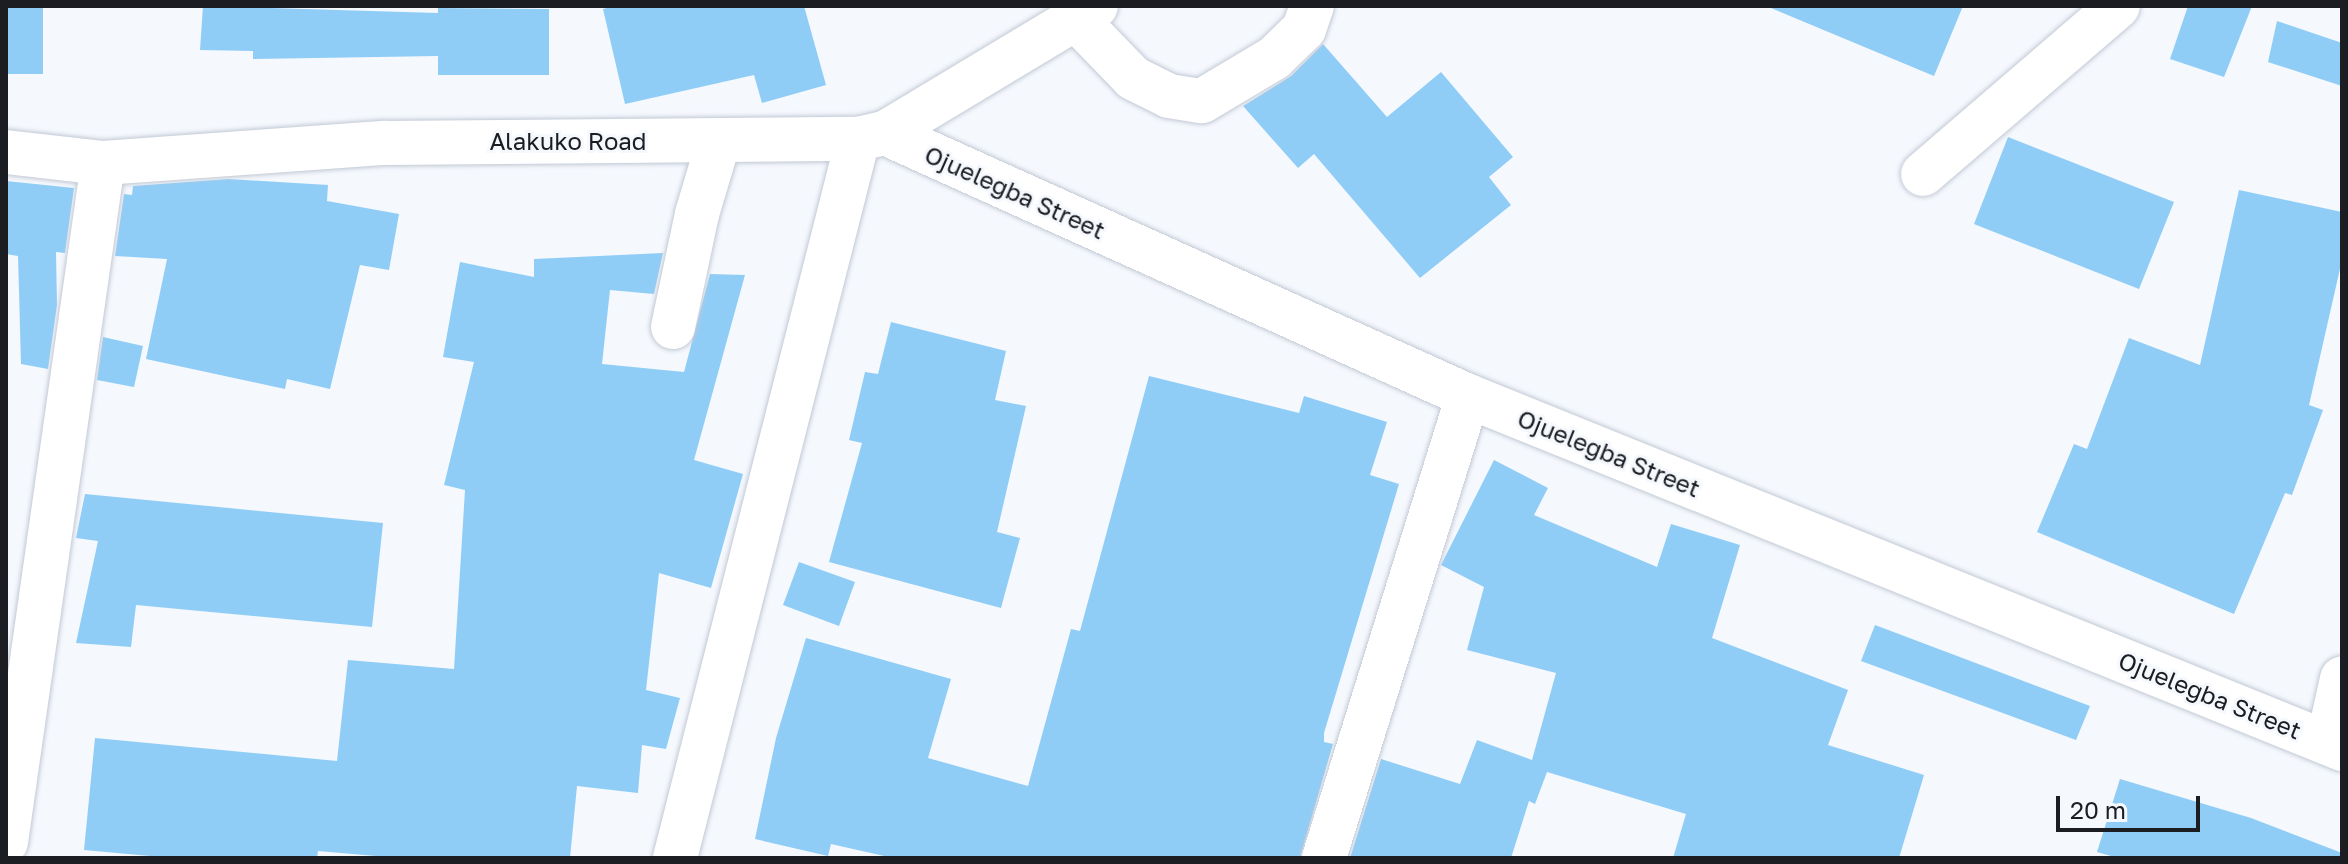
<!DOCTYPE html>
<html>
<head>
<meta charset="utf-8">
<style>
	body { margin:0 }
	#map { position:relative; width:2348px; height:864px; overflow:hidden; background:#f5f8fd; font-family:"Golos Text",sans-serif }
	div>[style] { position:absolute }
	.building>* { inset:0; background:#8fcdf7 }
	.roads { filter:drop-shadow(0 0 2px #c2c9d5) drop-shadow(0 0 2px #c2c9d5) }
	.minor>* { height:44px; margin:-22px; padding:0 22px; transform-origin:22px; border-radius:22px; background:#fff }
	.major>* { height:44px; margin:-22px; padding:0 22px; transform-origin:22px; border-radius:22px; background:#fff }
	span { translate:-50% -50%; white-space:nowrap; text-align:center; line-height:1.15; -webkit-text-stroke:6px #f5f8fd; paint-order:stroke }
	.street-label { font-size:24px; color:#1b1d22 }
	.frame { position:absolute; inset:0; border:8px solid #1b1d22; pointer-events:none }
	.scale { position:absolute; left:2056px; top:796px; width:144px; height:36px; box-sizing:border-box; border:4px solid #1b1d22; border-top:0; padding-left:10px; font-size:24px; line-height:28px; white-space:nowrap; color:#1b1d22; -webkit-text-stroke:6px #f5f8fd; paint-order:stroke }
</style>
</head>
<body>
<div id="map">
	<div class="building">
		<i style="clip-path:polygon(6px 6px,43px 6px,43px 74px,6px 74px)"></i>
		<i style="clip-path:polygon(203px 6px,438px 13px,438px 8px,549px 9px,549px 75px,438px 75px,438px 56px,253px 59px,253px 51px,200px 50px)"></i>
		<i style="clip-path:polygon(614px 6px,804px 6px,826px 85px,762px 103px,754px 75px,625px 104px,603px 9px)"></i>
		<i style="clip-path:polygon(1766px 6px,1963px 6px,1934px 76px)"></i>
		<i style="clip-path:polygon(2188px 6px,2252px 6px,2224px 77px,2170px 59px)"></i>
		<i style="clip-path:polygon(2277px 21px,2342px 43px,2342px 86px,2268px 62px)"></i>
		<i style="clip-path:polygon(1323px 44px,1387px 117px,1441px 72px,1513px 157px,1489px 177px,1511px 205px,1420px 278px,1314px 154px,1298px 168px,1243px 106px,1291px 76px)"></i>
		<i style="clip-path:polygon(2008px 137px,2174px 202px,2139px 289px,1974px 224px)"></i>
		<i style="clip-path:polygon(228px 179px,328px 185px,327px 201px,399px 214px,389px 270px,360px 265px,330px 389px,287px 379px,285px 389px,146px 359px,167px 259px,115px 256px,124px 194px,132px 195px,133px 186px)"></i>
		<i style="clip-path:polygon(6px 181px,74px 188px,65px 253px,56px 252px,57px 305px,48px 369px,21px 364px,18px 256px,6px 254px)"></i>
		<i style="clip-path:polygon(2239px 190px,2342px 212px,2342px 260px,2309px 405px,2323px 410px,2292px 495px,2285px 493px,2234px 614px,2037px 532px,2074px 444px,2087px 449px,2129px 338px,2200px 365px)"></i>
		<i style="clip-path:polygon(663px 253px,654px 294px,610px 290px,602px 364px,684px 372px,710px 274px,745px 275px,694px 460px,743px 474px,711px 588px,659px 573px,646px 690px,680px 698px,666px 749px,642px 745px,638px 793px,577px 786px,570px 858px,399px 858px,318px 851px,317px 858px,172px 858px,84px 850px,95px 738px,337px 761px,348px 660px,454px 669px,465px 490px,444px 485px,474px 362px,443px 357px,460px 262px,534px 277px,534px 259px)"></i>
		<i style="clip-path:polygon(891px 322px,1006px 351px,995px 400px,1026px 406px,997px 532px,1020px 538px,1001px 608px,829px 562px,862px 443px,849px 440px,865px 372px,878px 374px)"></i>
		<i style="clip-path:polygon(103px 337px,143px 346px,134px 387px,97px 380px)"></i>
		<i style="clip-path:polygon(1149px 376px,1299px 413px,1304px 396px,1387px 422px,1370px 475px,1399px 484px,1324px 733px,1324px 742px,1333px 744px,1300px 858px,893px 858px,831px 844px,828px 856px,755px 839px,776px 738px,806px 638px,951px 679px,928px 758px,1028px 786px,1071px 629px,1080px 631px)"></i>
		<i style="clip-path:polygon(1494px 460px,1548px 488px,1534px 515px,1657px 567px,1671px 524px,1740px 545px,1712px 638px,1848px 690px,1828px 745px,1924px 775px,1899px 858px,1673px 858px,1686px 814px,1547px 772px,1535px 804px,1529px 801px,1511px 858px,1350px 858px,1381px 759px,1460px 784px,1477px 740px,1532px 760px,1556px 673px,1467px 650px,1484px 587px,1441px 565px)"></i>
		<i style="clip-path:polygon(85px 494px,383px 523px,372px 627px,136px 605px,131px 647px,76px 643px,98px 541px,76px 538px)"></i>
		<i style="clip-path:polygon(799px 562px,855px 582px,839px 626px,783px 605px)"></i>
		<i style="clip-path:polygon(1875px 625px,2090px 706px,2076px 740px,1861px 661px)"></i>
		<i style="clip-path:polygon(2120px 779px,2251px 818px,2342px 853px,2342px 858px,2118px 858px,2097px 852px)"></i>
	</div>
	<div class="roads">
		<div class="minor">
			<i style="left:1078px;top:21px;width:79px;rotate:46deg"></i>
			<i style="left:1133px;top:78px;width:40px;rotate:26.6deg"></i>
			<i style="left:1169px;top:96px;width:33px;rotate:9deg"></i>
			<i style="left:1202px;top:101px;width:84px;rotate:-30.8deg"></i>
			<i style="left:1274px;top:58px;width:42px;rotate:-44deg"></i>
			<i style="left:1304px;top:29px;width:24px;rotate:-71deg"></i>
			<i style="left:885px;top:133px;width:640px;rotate:24.28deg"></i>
			<i style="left:1468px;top:396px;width:943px;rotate:21.99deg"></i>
			<i style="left:1923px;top:174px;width:257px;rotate:-40.7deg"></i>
			<i style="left:673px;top:327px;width:116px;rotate:-78deg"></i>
			<i style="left:697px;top:214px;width:77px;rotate:-73.4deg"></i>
			<i style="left:2328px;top:742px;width:65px;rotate:-77.5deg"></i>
			<i style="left:6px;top:842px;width:686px;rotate:-81.87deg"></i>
			<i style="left:675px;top:858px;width:742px;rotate:-75.72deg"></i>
			<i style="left:1324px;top:858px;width:484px;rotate:-72.7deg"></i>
		</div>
		<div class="major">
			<i style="left:6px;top:152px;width:98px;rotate:6.5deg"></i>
			<i style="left:103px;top:163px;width:283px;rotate:-4.1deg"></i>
			<i style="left:385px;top:143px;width:473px;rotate:-0.5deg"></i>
			<i style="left:858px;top:139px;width:28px;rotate:-13deg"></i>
			<i style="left:885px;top:133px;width:246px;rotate:-31deg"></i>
		</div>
	</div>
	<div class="street-label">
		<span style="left:568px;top:141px">Alakuko Road</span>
		<span style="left:1015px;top:192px;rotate:24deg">Ojuelegba Street</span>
		<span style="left:1609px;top:453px;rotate:22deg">Ojuelegba Street</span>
		<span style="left:2210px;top:695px;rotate:22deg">Ojuelegba Street</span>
	</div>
	<div class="frame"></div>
	<div class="scale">20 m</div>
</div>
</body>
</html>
